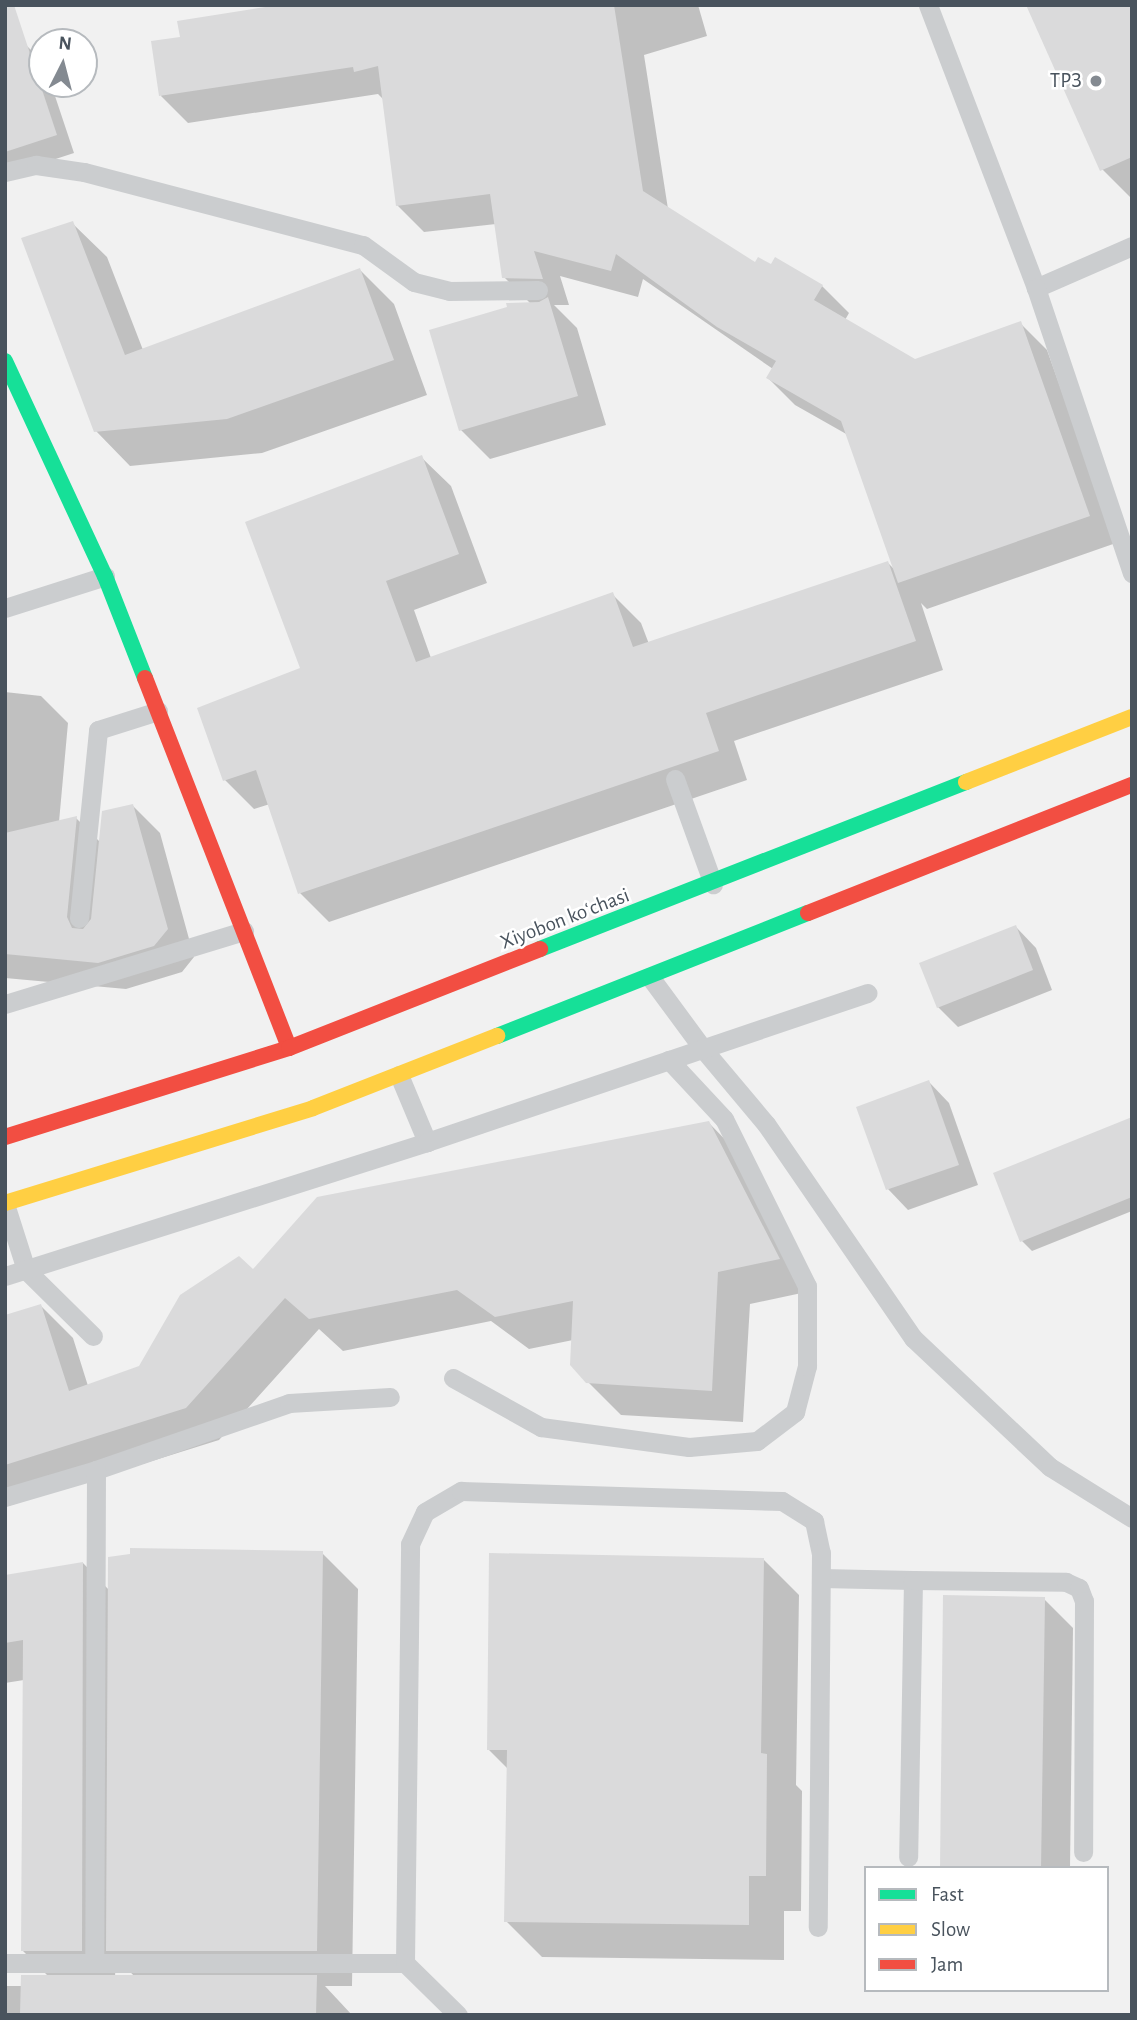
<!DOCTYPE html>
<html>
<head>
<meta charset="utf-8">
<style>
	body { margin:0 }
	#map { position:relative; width:1137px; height:2020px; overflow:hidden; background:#f1f1f1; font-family:"Alegreya Sans",sans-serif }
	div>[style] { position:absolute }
	.shadow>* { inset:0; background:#0003 }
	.building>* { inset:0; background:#dadadb }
	.lane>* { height:19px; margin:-9.5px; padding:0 9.5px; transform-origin:9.5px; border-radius:9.5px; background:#cbcdcf }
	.fast>* { height:16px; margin:-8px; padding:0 8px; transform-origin:8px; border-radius:8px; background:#16e098 }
	.slow>* { height:16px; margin:-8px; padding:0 8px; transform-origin:8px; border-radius:8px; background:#ffcf43 }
	.jam>* { height:16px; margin:-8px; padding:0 8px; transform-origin:8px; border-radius:8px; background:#f24e42 }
	.dots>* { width:19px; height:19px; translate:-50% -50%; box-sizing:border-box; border:4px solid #fff; border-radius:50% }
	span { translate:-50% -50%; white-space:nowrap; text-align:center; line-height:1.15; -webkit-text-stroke:5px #fff; paint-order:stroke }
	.poi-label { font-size:21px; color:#49535d }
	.right { translate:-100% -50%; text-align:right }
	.street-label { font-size:21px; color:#49535d }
	.frame { position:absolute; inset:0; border:7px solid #49535d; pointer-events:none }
	.legend { position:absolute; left:864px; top:1866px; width:245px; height:126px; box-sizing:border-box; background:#fff; border:2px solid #b6babe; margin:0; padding:9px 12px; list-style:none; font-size:21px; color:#49535d }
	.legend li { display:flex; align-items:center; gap:14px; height:35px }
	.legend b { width:35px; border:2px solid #b6babe }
	.north { position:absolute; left:28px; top:28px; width:70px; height:70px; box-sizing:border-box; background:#fff; border:2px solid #b6babe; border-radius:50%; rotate:6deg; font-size:19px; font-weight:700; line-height:28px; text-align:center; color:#49535d }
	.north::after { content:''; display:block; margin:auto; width:24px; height:32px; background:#848a91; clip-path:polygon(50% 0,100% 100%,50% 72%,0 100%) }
</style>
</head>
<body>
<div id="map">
	<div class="shadow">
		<i style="clip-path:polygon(269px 5px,698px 5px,707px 36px,644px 55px,668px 209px,756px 264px,822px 286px,849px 313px,845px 320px,915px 361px,1020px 323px,1047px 350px,1116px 543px,927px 609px,921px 603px,943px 670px,734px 741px,747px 780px,329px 922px,300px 893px,270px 804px,254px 809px,225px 780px,199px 709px,302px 669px,422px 458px,451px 486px,487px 583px,414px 610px,431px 658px,612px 594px,641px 623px,649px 644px,888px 563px,896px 571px,848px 435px,795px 405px,768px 378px,773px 369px,643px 279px,638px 297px,560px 276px,569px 305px,554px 305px,577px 328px,606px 425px,490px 459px,461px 430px,531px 304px,504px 277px,496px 224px,424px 232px,397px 205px,383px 99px,378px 94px,188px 123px,161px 96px,182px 39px,269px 8px)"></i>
		<i style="clip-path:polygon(1132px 5px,1132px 199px,1102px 169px)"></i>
		<i style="clip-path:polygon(26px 45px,42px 61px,42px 84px,51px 84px,74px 153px,13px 173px,5px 166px,5px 52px)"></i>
		<i style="clip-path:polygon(72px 223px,107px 257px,143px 350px,360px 270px,394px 304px,427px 395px,262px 453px,130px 466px,96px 431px)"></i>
		<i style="clip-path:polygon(5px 692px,41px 696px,68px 723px,59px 822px,76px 818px,101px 843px,132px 805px,160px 833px,194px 957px,182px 972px,126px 989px,5px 978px)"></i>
		<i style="clip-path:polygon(1016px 927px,1036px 948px,1052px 990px,958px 1027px,938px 1007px)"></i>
		<i style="clip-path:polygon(929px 1082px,949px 1103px,978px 1185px,908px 1210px,888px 1189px)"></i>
		<i style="clip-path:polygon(1132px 1119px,1132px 1211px,1032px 1251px,1022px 1241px)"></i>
		<i style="clip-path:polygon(709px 1123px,741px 1156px,811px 1291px,750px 1304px,743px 1422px,621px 1415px,588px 1382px,573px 1340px,529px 1349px,491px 1321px,343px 1351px,319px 1329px,219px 1440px,5px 1507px,5px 1317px,41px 1306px,73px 1338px,88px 1386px,140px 1368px,253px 1271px)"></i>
		<i style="clip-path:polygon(evenodd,322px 1553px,358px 1589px,352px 1986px,325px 1986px,352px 2015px,5px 2015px,5px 1986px,22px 1986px,49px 1977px,22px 1950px,24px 1680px,5px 1683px,5px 1577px,83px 1563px,109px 1590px,322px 1553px,116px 1957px,135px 1977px,115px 1977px,116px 1957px)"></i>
		<i style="clip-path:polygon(763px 1559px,799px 1595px,796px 1785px,802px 1791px,801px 1911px,784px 1911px,784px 1960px,542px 1957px,506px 1921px,508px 1769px,488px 1749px)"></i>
		<i style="clip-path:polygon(1044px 1599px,1073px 1628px,1070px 1868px,941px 1868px)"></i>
	</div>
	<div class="building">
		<i style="clip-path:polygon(5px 5px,14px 5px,57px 135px,5px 152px)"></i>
		<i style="clip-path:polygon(278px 5px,614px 5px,643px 191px,755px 262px,758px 257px,771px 264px,775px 257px,823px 285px,814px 300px,915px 359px,1021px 321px,1090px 516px,898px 583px,841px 421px,766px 378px,776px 361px,717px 327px,616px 254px,611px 271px,534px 251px,543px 279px,502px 278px,490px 194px,396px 206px,378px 66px,354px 72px,353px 67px,159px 96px,151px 41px,180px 37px,177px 21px)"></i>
		<i style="clip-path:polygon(1026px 5px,1132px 5px,1132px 157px,1100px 171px)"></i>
		<i style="clip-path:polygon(73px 221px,125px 355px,360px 268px,394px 360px,227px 419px,94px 432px,21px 238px)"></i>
		<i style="clip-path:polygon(548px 297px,578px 396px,459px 431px,429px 330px,507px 307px,506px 303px,539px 302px)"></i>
		<i style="clip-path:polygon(422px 455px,459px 554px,386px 581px,416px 662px,613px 592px,633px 647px,888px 561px,916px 641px,706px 713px,719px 751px,298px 894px,256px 770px,223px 781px,197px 708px,300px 668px,245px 522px)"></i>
		<i style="clip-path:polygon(133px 804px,168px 929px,154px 946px,98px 963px,5px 954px,5px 833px,77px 816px,67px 917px,72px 928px,83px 929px,91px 919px,102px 811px)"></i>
		<i style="clip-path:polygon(1016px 925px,1033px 970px,937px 1008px,919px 963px)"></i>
		<i style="clip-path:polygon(929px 1080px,959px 1165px,886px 1190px,856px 1107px)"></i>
		<i style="clip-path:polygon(1132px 1117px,1132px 1197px,1020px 1242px,993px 1173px)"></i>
		<i style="clip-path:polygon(709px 1121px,780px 1259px,718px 1272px,712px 1391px,586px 1383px,570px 1365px,573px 1301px,495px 1317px,457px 1290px,309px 1319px,285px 1298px,186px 1408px,5px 1465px,5px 1315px,41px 1304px,69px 1391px,139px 1366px,180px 1295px,239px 1256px,253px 1269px,317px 1197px)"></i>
		<i style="clip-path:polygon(130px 1548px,323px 1551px,317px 1951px,106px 1951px,108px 1557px,130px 1554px)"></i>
		<i style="clip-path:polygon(489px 1553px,764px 1558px,761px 1753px,767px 1754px,766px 1876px,749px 1876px,749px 1925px,504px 1922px,507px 1750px,487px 1750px)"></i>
		<i style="clip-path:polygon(83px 1562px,82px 1951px,21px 1951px,23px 1640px,5px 1643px,5px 1575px)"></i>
		<i style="clip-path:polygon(943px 1595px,1045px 1597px,1041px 1868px,940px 1868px)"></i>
		<i style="clip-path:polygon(21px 1975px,317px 1975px,316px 2015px,20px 2015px)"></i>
	</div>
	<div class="lane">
		<i style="left:928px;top:5px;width:303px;rotate:69.1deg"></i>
		<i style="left:5px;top:172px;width:32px;rotate:-13deg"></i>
		<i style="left:36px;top:165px;width:49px;rotate:8.3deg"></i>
		<i style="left:84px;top:172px;width:288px;rotate:14.7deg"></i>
		<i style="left:363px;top:245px;width:63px;rotate:36deg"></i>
		<i style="left:414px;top:282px;width:36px;rotate:14deg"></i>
		<i style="left:449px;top:291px;width:89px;rotate:-0.6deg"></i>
		<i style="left:1132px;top:246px;width:105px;rotate:156.4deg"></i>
		<i style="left:1036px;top:288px;width:301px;rotate:71.4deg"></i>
		<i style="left:5px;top:608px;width:105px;rotate:-17.7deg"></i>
		<i style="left:675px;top:779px;width:112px;rotate:70.1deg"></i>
		<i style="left:79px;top:918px;width:189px;rotate:-84.2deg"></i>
		<i style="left:98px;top:730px;width:63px;rotate:-17.6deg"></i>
		<i style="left:650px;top:977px;width:89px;rotate:53.6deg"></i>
		<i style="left:703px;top:1049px;width:98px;rotate:50deg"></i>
		<i style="left:766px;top:1124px;width:260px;rotate:55.5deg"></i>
		<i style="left:913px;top:1338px;width:188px;rotate:43.3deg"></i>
		<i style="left:1050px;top:1467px;width:97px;rotate:31.9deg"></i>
		<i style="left:5px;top:1004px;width:250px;rotate:-17deg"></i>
		<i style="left:399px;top:1075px;width:73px;rotate:67.3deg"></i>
		<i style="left:5px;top:1204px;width:69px;rotate:72.3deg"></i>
		<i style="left:26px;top:1270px;width:94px;rotate:44.6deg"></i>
		<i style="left:5px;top:1276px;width:443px;rotate:-17.6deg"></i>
		<i style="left:427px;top:1142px;width:465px;rotate:-18.7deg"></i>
		<i style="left:453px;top:1378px;width:101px;rotate:29.1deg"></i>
		<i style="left:541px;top:1427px;width:149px;rotate:7.7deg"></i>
		<i style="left:689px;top:1447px;width:68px;rotate:-5deg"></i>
		<i style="left:757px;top:1441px;width:48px;rotate:-37.3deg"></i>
		<i style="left:795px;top:1412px;width:48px;rotate:-75.4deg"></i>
		<i style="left:807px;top:1366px;width:80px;rotate:-90deg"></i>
		<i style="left:807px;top:1286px;width:186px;rotate:-116.4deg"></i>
		<i style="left:724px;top:1119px;width:81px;rotate:-133deg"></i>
		<i style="left:96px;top:1470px;width:204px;rotate:-19.1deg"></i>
		<i style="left:289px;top:1403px;width:101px;rotate:-3.4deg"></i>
		<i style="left:5px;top:1497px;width:95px;rotate:-16.5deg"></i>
		<i style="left:96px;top:1470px;width:492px;rotate:90.2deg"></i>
		<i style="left:821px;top:1578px;width:92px;rotate:1.2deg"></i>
		<i style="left:913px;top:1580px;width:277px;rotate:91deg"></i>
		<i style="left:913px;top:1580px;width:153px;rotate:0.7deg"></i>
		<i style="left:1066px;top:1582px;width:14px;rotate:25deg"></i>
		<i style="left:1079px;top:1588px;width:14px;rotate:69deg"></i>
		<i style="left:1084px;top:1601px;width:251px;rotate:90.2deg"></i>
		<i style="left:5px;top:1963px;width:400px"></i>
		<i style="left:405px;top:1963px;width:419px;rotate:-89.3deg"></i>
		<i style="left:410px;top:1544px;width:35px;rotate:-65deg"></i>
		<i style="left:425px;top:1512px;width:42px;rotate:-30.3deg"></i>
		<i style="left:461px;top:1491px;width:321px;rotate:1.8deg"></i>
		<i style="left:782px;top:1501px;width:38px;rotate:32deg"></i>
		<i style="left:814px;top:1521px;width:33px;rotate:78deg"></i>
		<i style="left:821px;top:1553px;width:374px;rotate:90.5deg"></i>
		<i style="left:405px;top:1963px;width:74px;rotate:44.5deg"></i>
	</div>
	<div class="fast">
		<i style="left:5px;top:361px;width:237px;rotate:65.1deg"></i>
		<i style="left:105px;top:576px;width:110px;rotate:68.6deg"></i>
		<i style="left:540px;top:949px;width:458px;rotate:-21.4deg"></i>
		<i style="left:497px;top:1036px;width:334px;rotate:-21.6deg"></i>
	</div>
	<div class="slow">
		<i style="left:966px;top:782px;width:178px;rotate:-21.4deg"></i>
		<i style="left:5px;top:1203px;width:322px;rotate:-17.1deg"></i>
		<i style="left:313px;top:1108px;width:198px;rotate:-21.4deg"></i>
	</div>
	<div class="jam">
		<i style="left:145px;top:678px;width:397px;rotate:68.7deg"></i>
		<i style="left:808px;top:913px;width:348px;rotate:-21.6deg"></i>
		<i style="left:5px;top:1137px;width:298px;rotate:-17.4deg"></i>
		<i style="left:289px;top:1048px;width:270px;rotate:-21.5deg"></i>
	</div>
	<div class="dots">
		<i style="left:1096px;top:81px;background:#848a91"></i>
	</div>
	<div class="poi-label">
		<span class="right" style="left:1082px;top:81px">ТРЗ</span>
	</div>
	<div class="street-label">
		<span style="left:565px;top:919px;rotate:-21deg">Xiyobon koʻchasi</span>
	</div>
	<div class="frame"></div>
	<ul class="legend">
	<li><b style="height:9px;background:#16e098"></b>Fast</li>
	<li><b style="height:9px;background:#ffcf43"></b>Slow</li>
	<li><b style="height:9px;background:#f24e42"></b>Jam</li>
	</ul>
	<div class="north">N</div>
</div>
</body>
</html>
